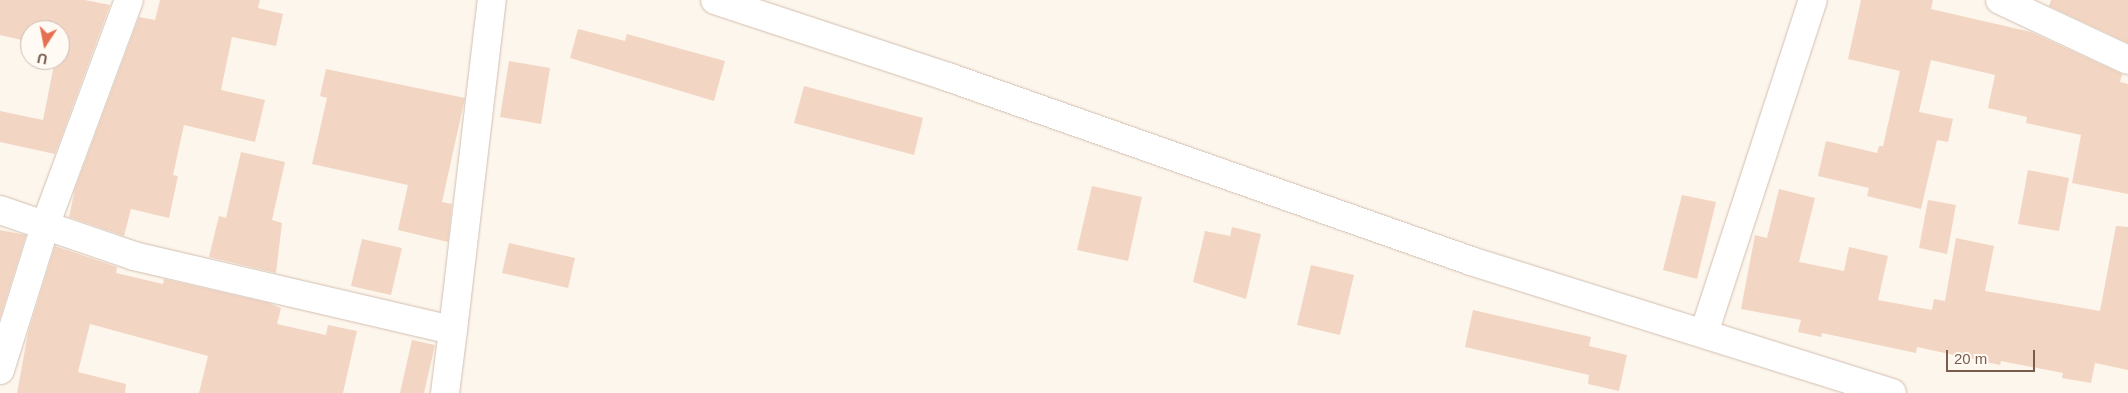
<!DOCTYPE html>
<html>
<head>
<meta charset="utf-8">
<style>
	body { margin:0 }
	#map { position:relative; width:2128px; height:393px; overflow:hidden; background:#fdf6ec; font-family:Helvetica,sans-serif }
	div>[style] { position:absolute }
	.building>* { inset:0; background:#f3d5c3 }
	.roads { filter:drop-shadow(0 0 1px #d1beb0) drop-shadow(0 0 1px #d1beb0) }
	.street>* { height:28px; margin:-14px; padding:0 14px; transform-origin:14px; border-radius:14px; background:#fff }
	span { translate:-50% -50%; white-space:nowrap; text-align:center; line-height:1.15; -webkit-text-stroke:4px #fffaf3; paint-order:stroke }
	.north { position:absolute; left:20px; top:20px; width:50px; height:50px; box-sizing:border-box; background:#fffaf3; border:1px solid #cabbb1; border-radius:50%; rotate:191deg; font-size:14px; font-weight:700; line-height:20px; text-align:center; color:#7a5c4d }
	.north::after { content:''; display:block; margin:auto; width:18px; height:22px; background:#e76f51; clip-path:polygon(50% 0,100% 100%,50% 72%,0 100%) }
	.scale { position:absolute; left:1946px; top:350px; width:89px; height:22px; box-sizing:border-box; border:2px solid #7a5c4d; border-top:0; padding-left:6px; font-size:15px; line-height:18px; white-space:nowrap; color:#7a5c4d; -webkit-text-stroke:4px #fffaf3; paint-order:stroke }
</style>
</head>
<body>
<div id="map">
	<div class="building">
		<i style="clip-path:polygon(0 0,85px 0,110px 5px,55px 154px,0 142px,0 111px,43px 120px,55px 60px,60px 60px,60px 30px,30px 30px,30px 42px,0 35px)"></i>
		<i style="clip-path:polygon(160px 0,260px 0,258px 8px,283px 14px,276px 46px,232px 37px,221px 90px,265px 100px,255px 142px,184px 125px,173px 175px,178px 176px,169px 218px,131px 209px,124px 236px,69px 217px,75px 189px,139px 17px,155px 20px)"></i>
		<i style="clip-path:polygon(1861px 0,1933px 0,1931px 9px,2031px 32px,2122px 74px,2120px 82px,2128px 84px,2128px 194px,2072px 183px,2081px 135px,2026px 123px,2027px 117px,1988px 108px,1995px 75px,1931px 60px,1919px 112px,1953px 119px,1948px 142px,1937px 140px,1921px 209px,1867px 196px,1869px 188px,1818px 176px,1826px 141px,1877px 153px,1879px 146px,1883px 146px,1900px 71px,1848px 59px)"></i>
		<i style="clip-path:polygon(2051px 0,2128px 0,2128px 43px,2049px 6px)"></i>
		<i style="clip-path:polygon(578px 29px,625px 41px,627px 34px,725px 61px,714px 101px,570px 58px)"></i>
		<i style="clip-path:polygon(509px 61px,550px 68px,541px 124px,500px 117px)"></i>
		<i style="clip-path:polygon(326px 69px,465px 98px,442px 202px,452px 204px,448px 242px,398px 230px,408px 185px,312px 164px,327px 98px,320px 96px)"></i>
		<i style="clip-path:polygon(804px 86px,923px 118px,914px 155px,794px 123px)"></i>
		<i style="clip-path:polygon(241px 152px,285px 162px,272px 220px,282px 223px,276px 273px,209px 257px,219px 216px,226px 218px)"></i>
		<i style="clip-path:polygon(2028px 170px,2069px 178px,2059px 231px,2018px 224px)"></i>
		<i style="clip-path:polygon(1092px 186px,1142px 197px,1128px 261px,1077px 250px)"></i>
		<i style="clip-path:polygon(1779px 189px,1815px 198px,1799px 262px,1844px 271px,1849px 247px,1888px 256px,1878px 300px,1932px 310px,1934px 299px,1945px 301px,1956px 238px,1994px 246px,1985px 291px,2100px 311px,2116px 226px,2128px 227px,2128px 370px,2095px 363px,2091px 383px,2062px 378px,2063px 373px,2001px 361px,2000px 365px,1917px 347px,1916px 353px,1822px 333px,1821px 337px,1798px 332px,1801px 320px,1741px 309px,1755px 235px,1767px 238px)"></i>
		<i style="clip-path:polygon(1682px 195px,1716px 202px,1697px 279px,1663px 270px)"></i>
		<i style="clip-path:polygon(1928px 200px,1956px 205px,1947px 254px,1919px 248px)"></i>
		<i style="clip-path:polygon(1232px 227px,1261px 234px,1246px 299px,1193px 282px,1205px 231px,1230px 236px)"></i>
		<i style="clip-path:polygon(0 230px,26px 235px,0 318px)"></i>
		<i style="clip-path:polygon(362px 239px,402px 248px,391px 295px,351px 286px)"></i>
		<i style="clip-path:polygon(509px 243px,575px 258px,568px 288px,502px 273px)"></i>
		<i style="clip-path:polygon(55px 246px,117px 267px,116px 273px,163px 284px,164px 279px,269px 303px,281px 308px,277px 324px,326px 335px,328px 325px,357px 331px,343px 393px,199px 393px,208px 356px,90px 324px,78px 372px,126px 384px,125px 393px,17px 393px,28px 333px)"></i>
		<i style="clip-path:polygon(1311px 265px,1354px 275px,1340px 335px,1297px 325px)"></i>
		<i style="clip-path:polygon(1473px 310px,1591px 337px,1589px 346px,1627px 355px,1619px 391px,1588px 384px,1589px 375px,1465px 347px)"></i>
		<i style="clip-path:polygon(412px 340px,435px 345px,424px 393px,400px 393px)"></i>
	</div>
	<div class="roads">
		<div class="street">
			<i style="left:715px;top:0;width:245px;rotate:18.3deg"></i>
			<i style="left:948px;top:77px;width:554px;rotate:19.38deg"></i>
			<i style="left:1471px;top:261px;width:441px;rotate:17.4deg"></i>
			<i style="left:2000px;top:0;width:141px;rotate:25.1deg"></i>
			<i style="left:0;top:210px;width:142px;rotate:18.9deg"></i>
			<i style="left:134px;top:256px;width:327px;rotate:13.1deg"></i>
			<i style="left:453px;top:330px;width:64px;rotate:97.2deg"></i>
			<i style="left:453px;top:330px;width:332px;rotate:-83.3deg"></i>
			<i style="left:1704px;top:333px;width:350px;rotate:-71.9deg"></i>
			<i style="left:0;top:370px;width:154px;rotate:-72.6deg"></i>
			<i style="left:46px;top:223px;width:238px;rotate:-69.6deg"></i>
		</div>
	</div>
	<div class="north">U</div>
	<div class="scale">20 m</div>
</div>
</body>
</html>
